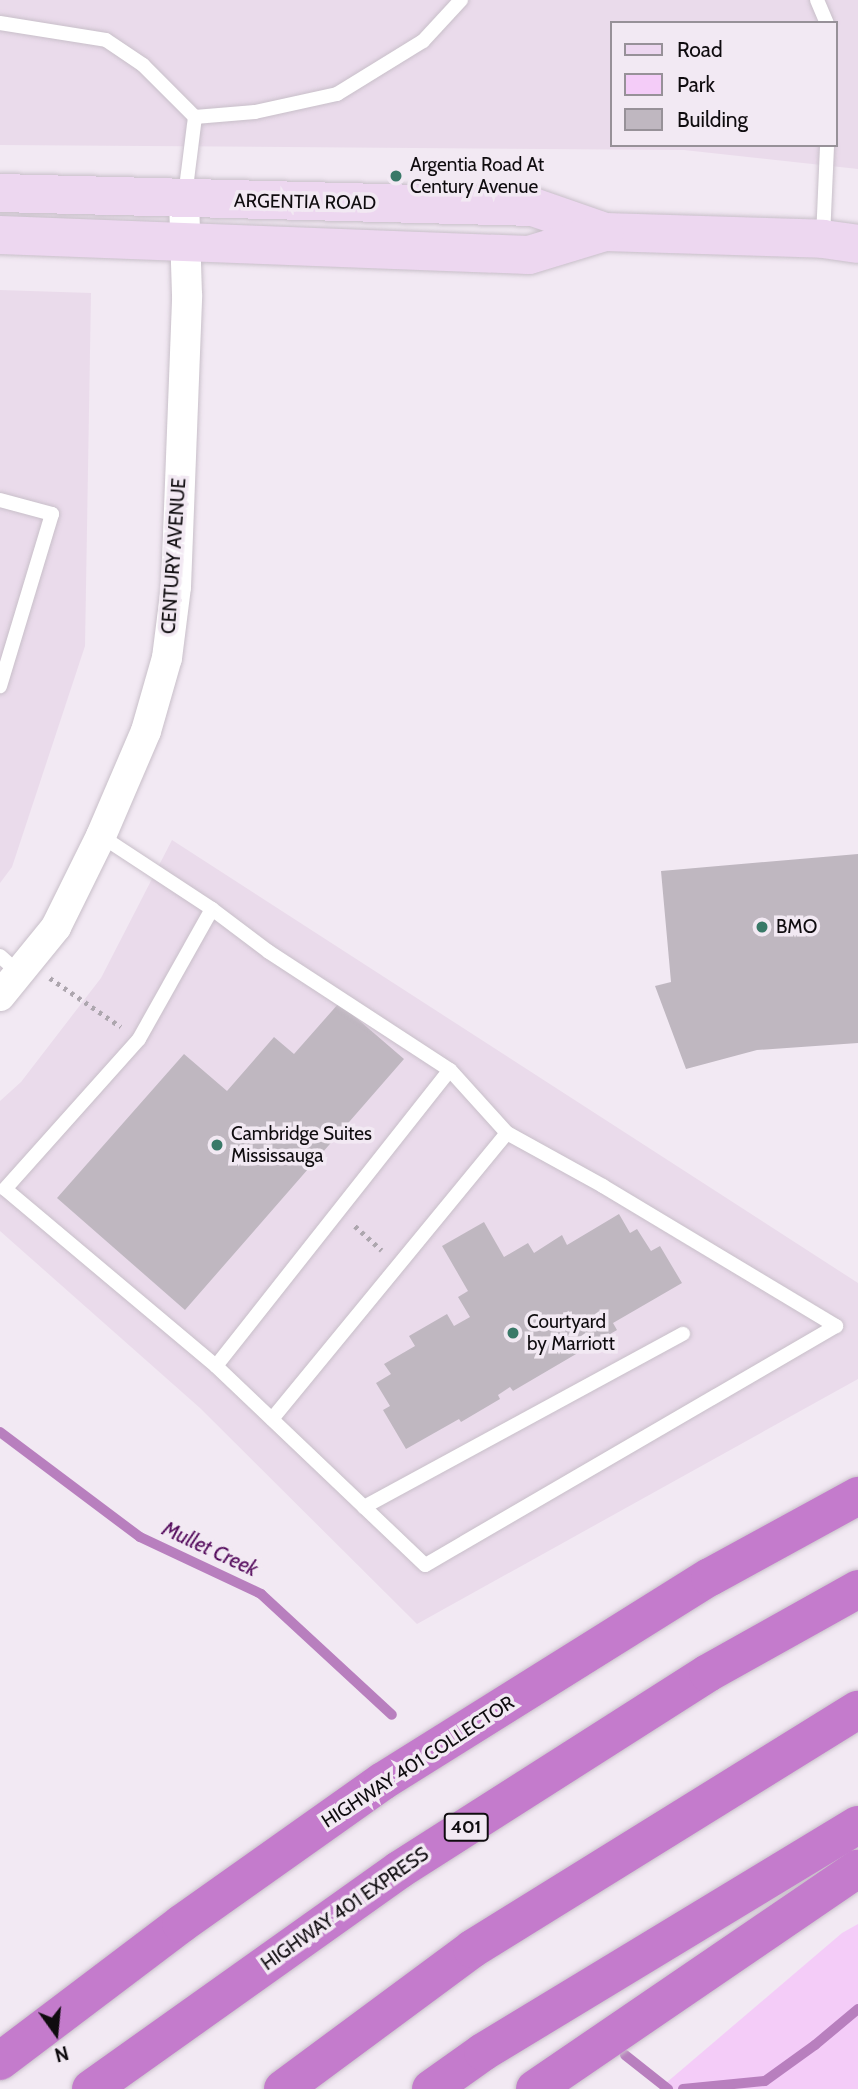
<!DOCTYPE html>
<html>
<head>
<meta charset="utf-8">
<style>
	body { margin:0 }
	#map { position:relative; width:858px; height:2089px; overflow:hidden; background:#f2e9f3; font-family:Cabin,sans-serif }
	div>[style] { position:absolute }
	.built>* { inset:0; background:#eadbeb }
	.green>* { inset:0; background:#f4ccf8 }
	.stream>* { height:10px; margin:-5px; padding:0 5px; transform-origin:5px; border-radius:5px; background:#b87fbe }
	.building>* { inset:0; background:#bfb7c0 }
	.path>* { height:4.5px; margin-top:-2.25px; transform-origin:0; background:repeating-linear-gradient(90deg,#ada6ae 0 3.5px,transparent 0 8.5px) }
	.roads { filter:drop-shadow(0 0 2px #c8bfc9) drop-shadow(0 0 2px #c8bfc9) }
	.lane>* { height:14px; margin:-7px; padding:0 7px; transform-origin:7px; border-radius:7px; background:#fff }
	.street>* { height:30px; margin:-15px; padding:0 15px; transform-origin:15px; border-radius:15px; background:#fff }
	.secondary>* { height:38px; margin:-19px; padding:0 19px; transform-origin:19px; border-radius:19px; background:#edd7f0 }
	.highway>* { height:38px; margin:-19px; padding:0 19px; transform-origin:19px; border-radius:19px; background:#c47bcc }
	.dots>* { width:19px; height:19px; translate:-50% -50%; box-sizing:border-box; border:4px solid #f2e9f3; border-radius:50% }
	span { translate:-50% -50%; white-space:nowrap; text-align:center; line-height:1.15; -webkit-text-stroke:7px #f2e9f3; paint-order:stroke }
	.shield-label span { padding:2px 5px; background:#f2e9f3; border:2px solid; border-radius:5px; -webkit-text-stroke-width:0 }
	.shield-label { font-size:18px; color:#0f0c0f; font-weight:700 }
	.poi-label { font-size:19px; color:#0f0c0f }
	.left { translate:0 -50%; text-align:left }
	.street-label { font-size:19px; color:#0f0c0f }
	.water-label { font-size:21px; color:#550c5d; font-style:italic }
	.legend { position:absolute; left:610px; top:21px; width:228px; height:126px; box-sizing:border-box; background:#f2e9f3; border:2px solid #979198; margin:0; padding:9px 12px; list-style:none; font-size:21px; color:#0f0c0f }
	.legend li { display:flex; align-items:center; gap:14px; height:35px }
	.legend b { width:35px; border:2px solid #979198 }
	.north { position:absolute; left:21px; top:1998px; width:70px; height:70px; -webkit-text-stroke:5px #f2e9f3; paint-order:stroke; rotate:165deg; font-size:19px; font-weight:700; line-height:28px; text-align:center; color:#0f0c0f }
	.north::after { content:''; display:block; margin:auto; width:24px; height:32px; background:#0f0c0f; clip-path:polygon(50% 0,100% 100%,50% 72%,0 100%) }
</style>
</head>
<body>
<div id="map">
	<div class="built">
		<i style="clip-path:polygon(evenodd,0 0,858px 0,858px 169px,684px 150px,0 145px,0 0,611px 23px,835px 23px,835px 145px,611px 145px,611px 23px)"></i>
		<i style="clip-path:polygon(0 290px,91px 293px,85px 646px,12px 867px,0 883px)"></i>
		<i style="clip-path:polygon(172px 840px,858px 1283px,858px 1379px,417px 1624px,200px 1408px,0 1231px,0 1101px,21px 1082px,101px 978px)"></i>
	</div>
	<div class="green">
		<i style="clip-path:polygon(858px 1924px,858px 2089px,659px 2089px,842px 1933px)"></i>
	</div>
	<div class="stream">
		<i style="left:0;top:1432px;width:175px;rotate:36.9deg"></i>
		<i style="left:140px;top:1537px;width:134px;rotate:25.2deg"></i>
		<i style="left:261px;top:1594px;width:178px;rotate:42.7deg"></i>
		<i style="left:625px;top:2055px;width:55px;rotate:38.3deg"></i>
		<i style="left:683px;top:2089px;width:82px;rotate:-5.6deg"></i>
		<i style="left:765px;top:2081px;width:62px;rotate:-35.8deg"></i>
		<i style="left:815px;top:2045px;width:56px;rotate:-39.9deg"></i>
	</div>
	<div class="building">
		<i style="clip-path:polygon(858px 854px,858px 1043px,757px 1050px,686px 1069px,655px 986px,671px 982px,661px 871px)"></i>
		<i style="clip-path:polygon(339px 1003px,404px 1059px,185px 1310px,57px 1198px,184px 1054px,227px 1091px,274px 1037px,294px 1054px)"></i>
		<i style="clip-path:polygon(619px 1214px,630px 1233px,637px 1229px,651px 1251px,660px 1246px,682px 1283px,613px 1323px,617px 1330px,513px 1391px,510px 1387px,498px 1395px,500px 1399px,461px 1422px,459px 1419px,406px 1449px,383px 1410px,390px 1406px,376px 1383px,391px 1374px,384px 1364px,415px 1346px,409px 1336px,447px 1314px,454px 1326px,470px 1317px,458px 1297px,468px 1291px,442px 1246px,484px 1222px,504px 1257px,528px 1243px,534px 1253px,562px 1235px,567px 1245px)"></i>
	</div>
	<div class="path">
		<i style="left:50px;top:978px;width:86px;rotate:34.6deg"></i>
		<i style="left:355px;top:1226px;width:36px;rotate:42deg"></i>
	</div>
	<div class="roads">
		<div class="lane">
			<i style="left:817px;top:0;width:25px;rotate:67deg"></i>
			<i style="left:0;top:23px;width:107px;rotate:9.1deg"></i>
			<i style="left:106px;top:40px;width:45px;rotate:34deg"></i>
			<i style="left:143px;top:65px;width:74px;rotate:45deg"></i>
			<i style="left:195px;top:117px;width:60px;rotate:-4.8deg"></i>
			<i style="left:255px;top:112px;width:84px;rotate:-12.4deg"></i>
			<i style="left:337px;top:94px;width:101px;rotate:-31.6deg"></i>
			<i style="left:423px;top:41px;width:56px;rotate:-47.2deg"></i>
			<i style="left:185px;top:196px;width:80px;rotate:-82.8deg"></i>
			<i style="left:823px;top:238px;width:93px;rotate:-87.5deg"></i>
			<i style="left:0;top:500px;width:54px;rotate:15.1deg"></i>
			<i style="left:52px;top:514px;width:180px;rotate:106.8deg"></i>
			<i style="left:101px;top:836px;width:133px;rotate:33.3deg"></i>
			<i style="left:212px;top:909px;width:71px;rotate:37deg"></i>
			<i style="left:269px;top:952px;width:216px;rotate:33.1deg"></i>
			<i style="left:450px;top:1070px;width:85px;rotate:47.9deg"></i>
			<i style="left:507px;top:1133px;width:110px;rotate:28.9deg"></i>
			<i style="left:603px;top:1186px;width:272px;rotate:31deg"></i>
			<i style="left:836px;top:1326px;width:475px;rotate:149.8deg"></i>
			<i style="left:425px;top:1565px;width:289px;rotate:-136.4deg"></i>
			<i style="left:216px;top:1366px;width:275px;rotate:-140deg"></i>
			<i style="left:5px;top:1189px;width:201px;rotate:-48.2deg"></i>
			<i style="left:139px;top:1039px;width:149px;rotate:-60.7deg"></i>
			<i style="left:0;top:956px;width:24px;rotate:42deg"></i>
			<i style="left:216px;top:1366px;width:377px;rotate:-51.7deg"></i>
			<i style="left:272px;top:1419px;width:370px;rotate:-50.6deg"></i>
			<i style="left:364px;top:1507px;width:363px;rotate:-28.5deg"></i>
		</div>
		<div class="street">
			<i style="left:0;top:996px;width:89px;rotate:-50.9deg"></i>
			<i style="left:56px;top:927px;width:102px;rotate:-63.7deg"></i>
			<i style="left:101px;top:836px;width:114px;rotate:-66.8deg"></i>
			<i style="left:146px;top:731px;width:76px;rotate:-74deg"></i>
			<i style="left:167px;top:658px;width:72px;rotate:-82.8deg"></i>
			<i style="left:176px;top:587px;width:292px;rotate:-87.8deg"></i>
			<i style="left:187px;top:295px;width:95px;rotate:-91.8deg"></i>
		</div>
		<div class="secondary">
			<i style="left:0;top:193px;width:533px;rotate:1.5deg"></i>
			<i style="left:533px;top:207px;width:76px;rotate:19.1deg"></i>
			<i style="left:605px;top:232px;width:218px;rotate:1.8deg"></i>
			<i style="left:823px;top:239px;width:35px;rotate:8deg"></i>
			<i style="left:0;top:235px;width:529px;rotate:2.17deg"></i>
			<i style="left:529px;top:255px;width:79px;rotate:-16.8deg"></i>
		</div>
		<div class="highway">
			<i style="left:0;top:2061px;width:227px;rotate:-37.1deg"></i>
			<i style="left:181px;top:1924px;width:247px;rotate:-35.3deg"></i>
			<i style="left:383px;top:1781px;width:385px;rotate:-32deg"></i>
			<i style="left:710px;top:1577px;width:169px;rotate:-28.7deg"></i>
			<i style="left:91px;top:2089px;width:378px;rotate:-35.4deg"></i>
			<i style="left:399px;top:1870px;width:366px;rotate:-32.5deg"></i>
			<i style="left:708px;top:1673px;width:172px;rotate:-29.2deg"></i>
			<i style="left:283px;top:2089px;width:235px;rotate:-36.5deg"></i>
			<i style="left:472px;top:1949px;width:454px;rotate:-31.8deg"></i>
			<i style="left:431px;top:2089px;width:64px;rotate:-35.4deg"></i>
			<i style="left:483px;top:2052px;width:438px;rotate:-31.2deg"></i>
			<i style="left:535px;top:2089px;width:391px;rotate:-34.3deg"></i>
		</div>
	</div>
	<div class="dots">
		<i style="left:396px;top:176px;background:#397968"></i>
		<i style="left:762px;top:927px;background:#397968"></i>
		<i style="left:217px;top:1145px;background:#397968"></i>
		<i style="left:513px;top:1333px;background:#397968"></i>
	</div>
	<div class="shield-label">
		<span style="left:466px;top:1827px">401</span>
	</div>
	<div class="poi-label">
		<span class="left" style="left:410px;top:176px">Argentia Road At<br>Century Avenue</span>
		<span class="left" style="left:776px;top:927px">BMO</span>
		<span class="left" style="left:231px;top:1145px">Cambridge Suites<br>Mississauga</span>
		<span class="left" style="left:527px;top:1333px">Courtyard<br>by Marriott</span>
	</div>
	<div class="street-label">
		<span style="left:305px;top:202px;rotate:1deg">ARGENTIA ROAD</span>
		<span style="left:174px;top:556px;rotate:-86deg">CENTURY AVENUE</span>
		<span style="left:418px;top:1762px;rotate:-33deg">HIGHWAY 401 COLLECTOR</span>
		<span style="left:345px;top:1909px;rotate:-35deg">HIGHWAY 401 EXPRESS</span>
	</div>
	<div class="water-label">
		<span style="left:210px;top:1549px;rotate:25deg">Mullet Creek</span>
	</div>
	<ul class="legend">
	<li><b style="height:9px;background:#edd7f0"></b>Road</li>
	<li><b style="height:19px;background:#f4ccf8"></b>Park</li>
	<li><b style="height:19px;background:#bfb7c0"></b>Building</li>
	</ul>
	<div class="north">N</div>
</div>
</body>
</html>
